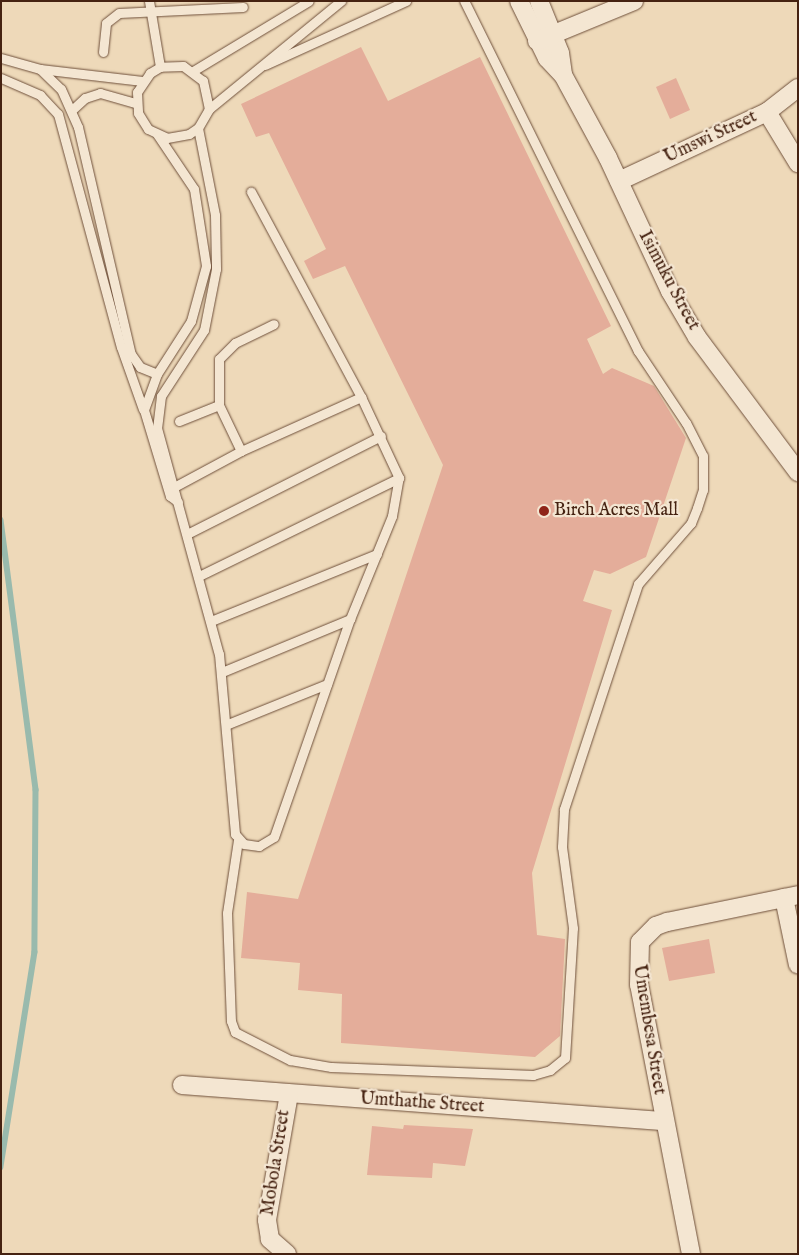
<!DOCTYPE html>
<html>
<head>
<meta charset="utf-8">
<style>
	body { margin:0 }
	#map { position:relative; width:799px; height:1255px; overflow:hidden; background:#eed9b9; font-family:"IM FELL English",serif }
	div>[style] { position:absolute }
	.stream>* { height:5.5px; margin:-2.75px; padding:0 2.75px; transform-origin:2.75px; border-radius:2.75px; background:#99baad }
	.building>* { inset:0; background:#e4ad9a }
	.roads { filter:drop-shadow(0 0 1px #6f503b) drop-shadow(0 0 1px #6f503b) }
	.service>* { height:9px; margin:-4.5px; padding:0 4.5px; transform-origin:4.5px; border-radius:4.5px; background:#f4e6d2 }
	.minor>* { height:18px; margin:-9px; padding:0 9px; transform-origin:9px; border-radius:9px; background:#f4e6d2 }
	.dots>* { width:14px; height:14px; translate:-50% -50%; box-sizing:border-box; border:2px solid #f4e6d2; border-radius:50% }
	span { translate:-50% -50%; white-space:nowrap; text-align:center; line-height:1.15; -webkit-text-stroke:4.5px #f4e6d2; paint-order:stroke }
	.street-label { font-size:18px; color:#452211 }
	.poi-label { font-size:18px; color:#452211 }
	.left { translate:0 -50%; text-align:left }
	.frame { position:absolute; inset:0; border:2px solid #452211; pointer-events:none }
</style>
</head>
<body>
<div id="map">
	<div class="stream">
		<i style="left:1px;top:520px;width:272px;rotate:82.6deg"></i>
		<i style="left:36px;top:790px;width:162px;rotate:90.4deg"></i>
		<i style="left:35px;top:952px;width:218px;rotate:99deg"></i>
	</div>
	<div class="building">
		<i style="clip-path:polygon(361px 47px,388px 101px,480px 57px,611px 326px,587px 339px,603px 374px,612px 368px,654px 386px,686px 438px,646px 557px,610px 574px,594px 570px,583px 601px,612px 610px,532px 873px,537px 935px,565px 939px,560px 1036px,535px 1057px,341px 1043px,342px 994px,298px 990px,300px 963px,241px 958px,247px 892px,298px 899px,443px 465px,345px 266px,313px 279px,304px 261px,326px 249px,269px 133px,256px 137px,241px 104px)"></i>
		<i style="clip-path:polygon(676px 78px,690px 110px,670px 119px,656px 87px)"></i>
		<i style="clip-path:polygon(709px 939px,715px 973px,669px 981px,662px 948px)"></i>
		<i style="clip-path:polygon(404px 1125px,473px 1129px,465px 1166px,433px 1163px,432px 1178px,367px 1175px,372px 1126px,403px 1129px)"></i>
	</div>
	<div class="roads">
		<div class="service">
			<i style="left:149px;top:1px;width:67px;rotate:80.5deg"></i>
			<i style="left:103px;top:52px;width:29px;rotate:-84deg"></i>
			<i style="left:106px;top:23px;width:16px;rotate:-38deg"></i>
			<i style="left:119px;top:13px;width:124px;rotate:-2.8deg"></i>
			<i style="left:1px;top:58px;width:41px;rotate:15.8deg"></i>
			<i style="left:40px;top:69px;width:103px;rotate:6.7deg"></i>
			<i style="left:265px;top:65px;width:155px;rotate:-24.4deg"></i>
			<i style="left:40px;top:69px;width:29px;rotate:44deg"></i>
			<i style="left:61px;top:89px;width:42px;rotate:65.9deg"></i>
			<i style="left:78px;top:127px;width:233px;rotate:76.9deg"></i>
			<i style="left:131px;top:354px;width:16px;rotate:55deg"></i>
			<i style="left:140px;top:367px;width:18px;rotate:22deg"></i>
			<i style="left:193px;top:71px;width:135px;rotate:-31.1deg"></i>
			<i style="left:1px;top:78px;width:43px;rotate:23.6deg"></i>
			<i style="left:40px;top:95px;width:26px;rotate:47deg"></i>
			<i style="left:58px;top:114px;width:241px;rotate:74.9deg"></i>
			<i style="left:121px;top:347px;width:66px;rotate:70.5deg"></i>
			<i style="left:73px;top:109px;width:16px;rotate:-43deg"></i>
			<i style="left:85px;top:98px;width:16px;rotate:-18deg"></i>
			<i style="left:100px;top:93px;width:37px;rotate:16deg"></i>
			<i style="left:209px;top:109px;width:29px;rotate:-102deg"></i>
			<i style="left:203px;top:81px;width:25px;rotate:-143deg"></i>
			<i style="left:183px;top:66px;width:23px;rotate:178deg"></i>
			<i style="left:160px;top:67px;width:12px;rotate:149deg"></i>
			<i style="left:150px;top:73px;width:23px;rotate:124deg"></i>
			<i style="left:137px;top:92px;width:21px;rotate:87deg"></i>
			<i style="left:138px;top:113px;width:19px;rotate:58deg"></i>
			<i style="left:148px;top:129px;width:21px;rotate:25deg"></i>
			<i style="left:167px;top:138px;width:22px;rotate:-10deg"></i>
			<i style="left:189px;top:134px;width:11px;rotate:-34deg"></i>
			<i style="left:198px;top:128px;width:22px;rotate:-60deg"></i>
			<i style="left:209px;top:109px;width:171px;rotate:-39.3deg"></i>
			<i style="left:198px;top:128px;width:89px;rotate:78.9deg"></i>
			<i style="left:215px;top:215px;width:54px;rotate:88.9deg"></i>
			<i style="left:216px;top:269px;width:62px;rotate:101.1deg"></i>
			<i style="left:204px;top:330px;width:79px;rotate:123.1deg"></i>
			<i style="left:161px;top:396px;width:32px;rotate:97deg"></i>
			<i style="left:157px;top:428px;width:234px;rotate:74.7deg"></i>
			<i style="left:219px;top:654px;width:181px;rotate:84.9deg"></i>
			<i style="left:235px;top:834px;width:13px;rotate:48deg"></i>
			<i style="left:244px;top:844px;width:15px;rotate:8deg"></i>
			<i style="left:259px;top:846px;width:17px;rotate:-31deg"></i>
			<i style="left:274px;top:837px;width:231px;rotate:-70.8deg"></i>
			<i style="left:350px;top:619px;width:111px;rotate:-67.8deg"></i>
			<i style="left:392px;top:516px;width:39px;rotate:-80deg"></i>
			<i style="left:399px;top:478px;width:89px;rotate:-115.1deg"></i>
			<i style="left:361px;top:397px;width:233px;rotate:-118.2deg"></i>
			<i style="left:157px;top:134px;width:66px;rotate:56.1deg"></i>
			<i style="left:194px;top:189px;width:78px;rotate:81.1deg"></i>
			<i style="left:206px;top:266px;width:57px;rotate:105.3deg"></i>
			<i style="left:191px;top:321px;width:63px;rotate:122.7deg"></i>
			<i style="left:157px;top:374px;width:38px;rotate:110deg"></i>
			<i style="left:144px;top:410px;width:90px;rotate:73.2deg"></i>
			<i style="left:170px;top:496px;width:10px;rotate:37deg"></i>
			<i style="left:179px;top:421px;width:43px;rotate:-21.8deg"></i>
			<i style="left:241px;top:451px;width:51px;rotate:-115.6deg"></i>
			<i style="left:219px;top:405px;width:46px;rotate:-90deg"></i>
			<i style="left:219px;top:359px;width:23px;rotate:-45deg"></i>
			<i style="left:235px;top:343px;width:43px;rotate:-26deg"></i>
			<i style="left:174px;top:487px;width:76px;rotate:-28.2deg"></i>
			<i style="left:241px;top:451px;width:132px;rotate:-24.2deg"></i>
			<i style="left:189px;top:533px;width:215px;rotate:-26.8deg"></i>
			<i style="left:199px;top:576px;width:223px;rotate:-26.1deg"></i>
			<i style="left:211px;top:621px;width:179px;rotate:-22deg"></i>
			<i style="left:222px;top:672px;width:139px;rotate:-22.5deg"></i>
			<i style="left:228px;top:724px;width:107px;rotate:-22deg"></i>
			<i style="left:238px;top:840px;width:74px;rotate:98.6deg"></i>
			<i style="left:227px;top:913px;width:108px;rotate:87.9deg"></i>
			<i style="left:231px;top:1021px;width:12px;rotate:70deg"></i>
			<i style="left:235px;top:1032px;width:62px;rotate:27deg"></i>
			<i style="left:290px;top:1060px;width:42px;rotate:9.7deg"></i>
			<i style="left:331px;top:1067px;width:202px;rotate:2.3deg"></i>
			<i style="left:533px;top:1075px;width:18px;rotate:-16deg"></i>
			<i style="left:550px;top:1070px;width:19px;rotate:-39deg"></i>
			<i style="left:565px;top:1058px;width:130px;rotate:-86.5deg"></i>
			<i style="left:573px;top:928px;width:82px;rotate:-97.7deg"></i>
			<i style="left:562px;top:847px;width:38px;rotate:-87deg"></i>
			<i style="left:564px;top:809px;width:237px;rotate:-71.8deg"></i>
			<i style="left:638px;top:584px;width:81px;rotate:-49deg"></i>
			<i style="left:691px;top:523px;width:16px;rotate:-68deg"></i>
			<i style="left:697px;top:508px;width:19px;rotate:-72deg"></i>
			<i style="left:703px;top:490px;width:34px;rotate:-90deg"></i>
			<i style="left:703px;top:456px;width:37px;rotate:-117deg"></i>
			<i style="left:686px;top:423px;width:87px;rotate:-123.7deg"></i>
			<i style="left:638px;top:351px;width:391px;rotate:-116.4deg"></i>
		</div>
		<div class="minor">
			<i style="left:519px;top:1px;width:64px;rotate:63.8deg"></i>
			<i style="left:547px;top:58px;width:23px;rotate:47deg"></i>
			<i style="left:563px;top:75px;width:94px;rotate:61.5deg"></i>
			<i style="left:608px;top:158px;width:147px;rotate:65deg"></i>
			<i style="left:670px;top:291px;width:53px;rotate:59.6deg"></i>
			<i style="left:697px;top:337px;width:169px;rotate:53.2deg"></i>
			<i style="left:539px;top:1px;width:56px;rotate:68deg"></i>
			<i style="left:560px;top:53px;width:22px;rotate:82deg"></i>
			<i style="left:537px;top:41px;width:105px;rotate:-22.4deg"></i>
			<i style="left:767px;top:112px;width:60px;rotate:58.7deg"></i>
			<i style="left:619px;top:181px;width:163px;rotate:-25deg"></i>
			<i style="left:767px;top:112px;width:39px;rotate:-38deg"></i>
			<i style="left:784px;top:898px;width:68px;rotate:78.2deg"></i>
			<i style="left:182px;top:1085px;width:481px;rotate:4.3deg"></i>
			<i style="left:287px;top:1254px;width:23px;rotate:-139deg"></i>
			<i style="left:270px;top:1239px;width:19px;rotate:-99deg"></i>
			<i style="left:267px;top:1220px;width:128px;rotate:-80.1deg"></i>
			<i style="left:691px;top:1254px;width:274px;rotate:-100.9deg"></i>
			<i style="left:639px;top:985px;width:43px;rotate:-88.7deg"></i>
			<i style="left:640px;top:942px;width:23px;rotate:-45deg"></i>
			<i style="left:656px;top:926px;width:12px;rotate:-20deg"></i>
			<i style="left:667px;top:922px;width:134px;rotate:-11.6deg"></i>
		</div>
	</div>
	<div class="dots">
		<i style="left:544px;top:511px;background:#8f2418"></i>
	</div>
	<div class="street-label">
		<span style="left:711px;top:138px;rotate:-25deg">Umswi Street</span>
		<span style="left:668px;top:281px;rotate:62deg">Isimuku Street</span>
		<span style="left:648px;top:1030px;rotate:81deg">Umembesa Street</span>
		<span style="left:422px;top:1104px;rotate:4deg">Umthathe Street</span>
		<span style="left:277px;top:1163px;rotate:-81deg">Mobola Street</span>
	</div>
	<div class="poi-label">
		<span class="left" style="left:554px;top:511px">Birch Acres Mall</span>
	</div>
	<div class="frame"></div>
</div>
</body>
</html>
